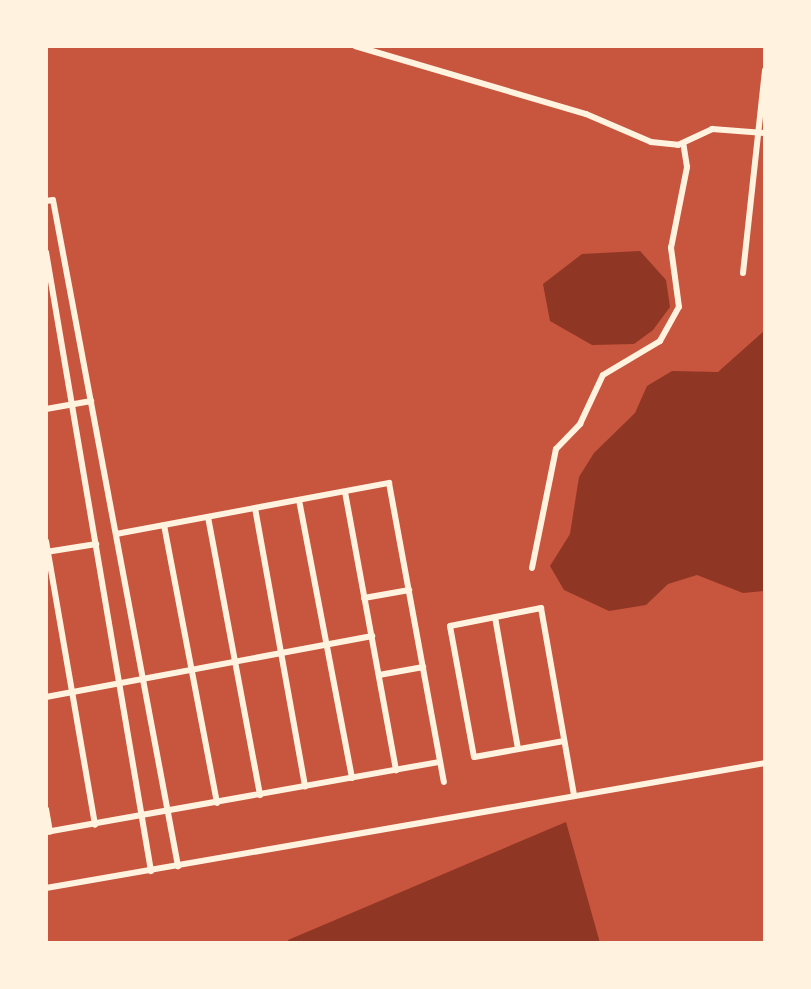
<!DOCTYPE html>
<html>
<head>
<meta charset="utf-8">
<style>
	body { margin:0 }
	#map { position:relative; width:811px; height:989px; overflow:hidden; background:#c8553d; font-family:Spectral,serif }
	div>[style] { position:absolute }
	.water>* { inset:0; background:#8f3625 }
	.minor>* { height:6px; margin:-3px; padding:0 3px; transform-origin:3px; border-radius:3px; background:#fff3e0 }
	span { translate:-50% -50%; white-space:nowrap; text-align:center; line-height:1.15; -webkit-text-stroke:6px #fff3e0; paint-order:stroke }
	.frame { position:absolute; inset:0; border:48px solid #fff3e0; pointer-events:none }
</style>
</head>
<body>
<div id="map">
	<div class="water">
		<i style="clip-path:polygon(640px 251px,666px 280px,670px 307px,653px 330px,634px 344px,592px 345px,550px 321px,543px 284px,582px 254px)"></i>
		<i style="clip-path:polygon(765px 330px,765px 591px,743px 593px,697px 575px,668px 584px,646px 605px,609px 611px,564px 590px,550px 566px,570px 534px,579px 477px,594px 453px,635px 413px,647px 386px,672px 371px,718px 372px)"></i>
		<i style="clip-path:polygon(566px 822px,600px 943px,289px 943px,288px 940px)"></i>
	</div>
	<div class="minor">
		<i style="left:355px;top:46px;width:241px;rotate:16.4deg"></i>
		<i style="left:586px;top:114px;width:71px;rotate:23.3deg"></i>
		<i style="left:651px;top:142px;width:27px;rotate:6deg"></i>
		<i style="left:678px;top:145px;width:38px;rotate:-25deg"></i>
		<i style="left:712px;top:129px;width:53px;rotate:4.3deg"></i>
		<i style="left:46px;top:201px;width:7px;rotate:-8deg"></i>
		<i style="left:53px;top:200px;width:678px;rotate:79.37deg"></i>
		<i style="left:46px;top:252px;width:628px;rotate:80.37deg"></i>
		<i style="left:743px;top:273px;width:204px;rotate:-83.8deg"></i>
		<i style="left:46px;top:409px;width:46px;rotate:-10.1deg"></i>
		<i style="left:345px;top:492px;width:283px;rotate:79.6deg"></i>
		<i style="left:299px;top:500px;width:283px;rotate:79.2deg"></i>
		<i style="left:255px;top:508px;width:283px;rotate:79.8deg"></i>
		<i style="left:208px;top:517px;width:283px;rotate:79.4deg"></i>
		<i style="left:164px;top:525px;width:283px;rotate:79.2deg"></i>
		<i style="left:116px;top:534px;width:278px;rotate:-10.6deg"></i>
		<i style="left:389px;top:483px;width:304px;rotate:79.6deg"></i>
		<i style="left:46px;top:541px;width:288px;rotate:80.2deg"></i>
		<i style="left:46px;top:552px;width:51px;rotate:-9.1deg"></i>
		<i style="left:532px;top:568px;width:121px;rotate:-78.6deg"></i>
		<i style="left:556px;top:449px;width:35px;rotate:-46deg"></i>
		<i style="left:580px;top:424px;width:54px;rotate:-64.9deg"></i>
		<i style="left:603px;top:375px;width:66px;rotate:-30.8deg"></i>
		<i style="left:660px;top:341px;width:39px;rotate:-61deg"></i>
		<i style="left:679px;top:307px;width:60px;rotate:-97.7deg"></i>
		<i style="left:671px;top:248px;width:83px;rotate:-78.8deg"></i>
		<i style="left:687px;top:167px;width:24px;rotate:-99deg"></i>
		<i style="left:364px;top:598px;width:46px;rotate:-10.1deg"></i>
		<i style="left:495px;top:617px;width:134px;rotate:80.1deg"></i>
		<i style="left:379px;top:675px;width:45px;rotate:-10.3deg"></i>
		<i style="left:46px;top:697px;width:332px;rotate:-10.6deg"></i>
		<i style="left:564px;top:741px;width:91px;rotate:169.9deg"></i>
		<i style="left:474px;top:757px;width:133px;rotate:-100.4deg"></i>
		<i style="left:450px;top:626px;width:93px;rotate:-11.2deg"></i>
		<i style="left:541px;top:608px;width:191px;rotate:80deg"></i>
		<i style="left:46px;top:809px;width:23px;rotate:80deg"></i>
		<i style="left:46px;top:832px;width:400px;rotate:-10.1deg"></i>
		<i style="left:46px;top:888px;width:730px;rotate:-9.86deg"></i>
	</div>
	<div class="frame"></div>
</div>
</body>
</html>
